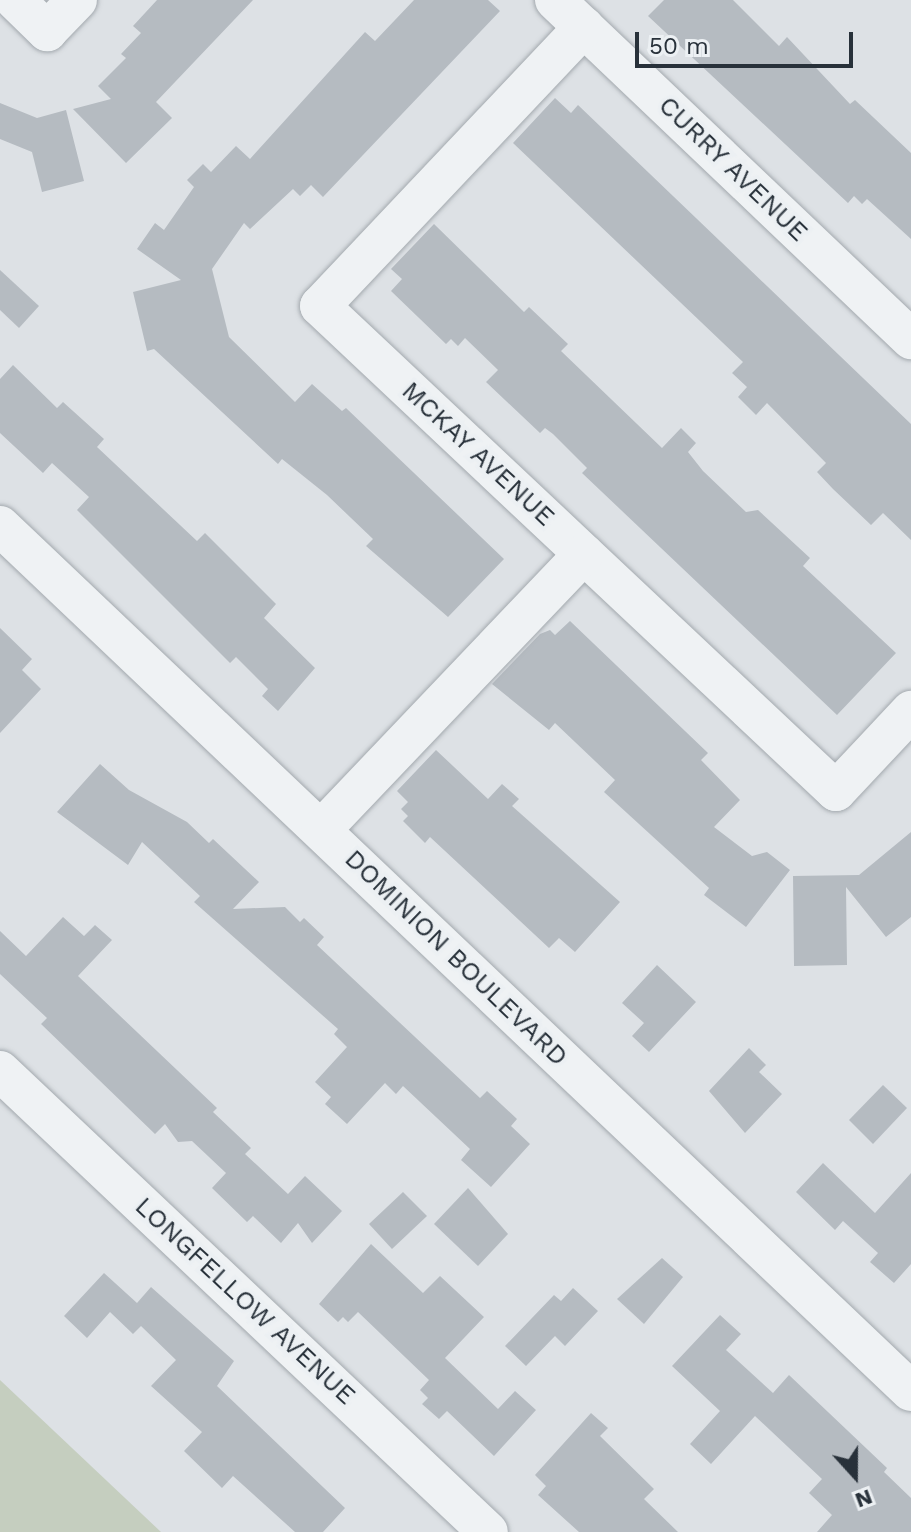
<!DOCTYPE html>
<html>
<head>
<meta charset="utf-8">
<style>
	body { margin:0 }
	#map { position:relative; width:911px; height:1532px; overflow:hidden; background:#dde1e5; font-family:"Work Sans",sans-serif }
	div>[style] { position:absolute }
	.green>* { inset:0; background:#c5cebf }
	.building>* { inset:0; background:#b5bbc1 }
	.roads { filter:drop-shadow(0 0 2px #a3a9ae) drop-shadow(0 0 2px #a3a9ae) }
	.minor>* { height:40px; margin:-20px; padding:0 20px; transform-origin:20px; border-radius:20px; background:#eff2f4 }
	span { translate:-50% -50%; white-space:nowrap; text-align:center; line-height:1.15; -webkit-text-stroke:8px #ecf0f3; paint-order:stroke }
	.street-label { font-size:26px; color:#28313a }
	.north { position:absolute; left:815px; top:1436px; width:80px; height:80px; -webkit-text-stroke:6px #ecf0f3; paint-order:stroke; rotate:159deg; font-size:22px; font-weight:700; line-height:32px; text-align:center; color:#28313a }
	.north::after { content:''; display:block; margin:auto; width:28px; height:36px; background:#28313a; clip-path:polygon(50% 0,100% 100%,50% 72%,0 100%) }
	.scale { position:absolute; left:635px; top:32px; width:218px; height:36px; box-sizing:border-box; border:4px solid #28313a; border-top:0; padding-left:10px; font-size:24px; line-height:28px; white-space:nowrap; color:#28313a; -webkit-text-stroke:6px #ecf0f3; paint-order:stroke }
</style>
</head>
<body>
<div id="map">
	<div class="green">
		<i style="clip-path:polygon(0 1380px,161px 1532px,0 1532px)"></i>
	</div>
	<div class="building">
		<i style="clip-path:polygon(157px 0,253px 0,156px 102px,172px 118px,126px 163px,73px 109px,111px 99px,98px 86px,126px 58px,121px 54px,141px 33px,133px 26px)"></i>
		<i style="clip-path:polygon(414px 0,488px 0,500px 11px,323px 197px,311px 185px,300px 196px,293px 189px,250px 229px,244px 223px,212px 269px,229px 337px,295px 402px,312px 384px,342px 411px,346px 408px,504px 559px,448px 617px,366px 546px,373px 539px,327px 495px,282px 459px,278px 464px,154px 349px,147px 351px,133px 292px,181px 280px,137px 249px,155px 223px,164px 230px,194px 187px,187px 180px,203px 164px,211px 172px,236px 146px,250px 159px,365px 32px,375px 41px)"></i>
		<i style="clip-path:polygon(664px 0,733px 0,779px 46px,787px 37px,850px 104px,855px 100px,911px 153px,911px 239px,867px 199px,862px 204px,854px 196px,848px 203px,648px 16px)"></i>
		<i style="clip-path:polygon(555px 98px,571px 113px,578px 105px,911px 424px,911px 540px,883px 513px,871px 525px,833px 489px,817px 472px,826px 463px,767px 403px,756px 415px,738px 397px,747px 387px,732px 373px,743px 362px,513px 143px)"></i>
		<i style="clip-path:polygon(0 103px,37px 118px,66px 110px,84px 181px,42px 192px,32px 152px,0 139px)"></i>
		<i style="clip-path:polygon(434px 224px,524px 312px,529px 307px,568px 344px,561px 351px,662px 448px,681px 428px,696px 443px,688px 452px,703px 471px,746px 512px,758px 510px,810px 558px,803px 566px,896px 653px,837px 715px,582px 473px,587px 468px,553px 434px,545px 428px,540px 433px,486px 382px,498px 370px,465px 338px,458px 346px,451px 339px,446px 344px,391px 291px,402px 279px,391px 269px)"></i>
		<i style="clip-path:polygon(0 270px,39px 306px,19px 328px,0 310px)"></i>
		<i style="clip-path:polygon(13px 365px,57px 408px,63px 402px,104px 439px,97px 447px,197px 541px,205px 533px,276px 604px,264px 618px,315px 668px,278px 711px,262px 696px,268px 689px,236px 657px,230px 663px,77px 510px,89px 497px,52px 463px,43px 473px,0 433px,0 379px)"></i>
		<i style="clip-path:polygon(570px 621px,708px 753px,701px 760px,740px 800px,714px 827px,752px 856px,767px 852px,790px 870px,746px 927px,704px 895px,709px 888px,604px 792px,615px 780px,555px 723px,549px 730px,492px 684px,540px 634px,550px 630px,555px 635px)"></i>
		<i style="clip-path:polygon(0 628px,32px 659px,22px 670px,41px 689px,0 733px)"></i>
		<i style="clip-path:polygon(436px 750px,488px 799px,502px 784px,519px 799px,512px 806px,620px 902px,575px 952px,559px 938px,549px 948px,430px 837px,425px 843px,403px 821px,408px 816px,401px 809px,408px 802px,397px 791px)"></i>
		<i style="clip-path:polygon(100px 764px,129px 790px,187px 822px,209px 843px,213px 839px,259px 882px,233px 909px,285px 907px,300px 922px,304px 918px,324px 937px,317px 945px,480px 1098px,487px 1091px,517px 1119px,511px 1126px,530px 1144px,491px 1187px,461px 1160px,470px 1149px,403px 1086px,396px 1094px,385px 1083px,347px 1124px,325px 1104px,331px 1097px,315px 1082px,347px 1047px,334px 1034px,338px 1029px,194px 902px,200px 896px,142px 842px,128px 865px,57px 812px)"></i>
		<i style="clip-path:polygon(911px 832px,911px 917px,886px 937px,846px 887px,847px 965px,794px 966px,793px 876px,859px 875px)"></i>
		<i style="clip-path:polygon(63px 917px,84px 936px,95px 925px,112px 940px,78px 976px,217px 1108px,213px 1112px,251px 1148px,245px 1154px,288px 1194px,305px 1176px,342px 1211px,312px 1243px,298px 1223px,281px 1243px,253px 1216px,247px 1222px,212px 1188px,226px 1173px,192px 1141px,178px 1142px,165px 1124px,155px 1134px,41px 1024px,47px 1018px,0 974px,0 931px,26px 956px)"></i>
		<i style="clip-path:polygon(657px 965px,696px 1002px,649px 1052px,632px 1036px,644px 1023px,622px 1003px)"></i>
		<i style="clip-path:polygon(749px 1048px,766px 1065px,759px 1072px,782px 1094px,745px 1133px,709px 1091px)"></i>
		<i style="clip-path:polygon(883px 1085px,907px 1108px,873px 1144px,849px 1120px)"></i>
		<i style="clip-path:polygon(823px 1163px,875px 1213px,911px 1173px,911px 1264px,894px 1283px,870px 1262px,878px 1253px,843px 1221px,835px 1230px,796px 1192px)"></i>
		<i style="clip-path:polygon(468px 1188px,508px 1234px,478px 1266px,434px 1224px)"></i>
		<i style="clip-path:polygon(403px 1192px,427px 1216px,392px 1249px,369px 1224px)"></i>
		<i style="clip-path:polygon(371px 1244px,423px 1293px,440px 1276px,484px 1317px,445px 1358px,498px 1409px,515px 1391px,536px 1410px,494px 1456px,447px 1411px,439px 1419px,422px 1404px,428px 1398px,420px 1390px,429px 1380px,358px 1312px,348px 1322px,343px 1317px,338px 1322px,319px 1304px)"></i>
		<i style="clip-path:polygon(662px 1258px,683px 1277px,644px 1324px,617px 1299px)"></i>
		<i style="clip-path:polygon(104px 1273px,137px 1303px,151px 1287px,234px 1361px,217px 1386px,345px 1508px,323px 1532px,295px 1532px,233px 1476px,222px 1488px,184px 1451px,202px 1432px,151px 1386px,176px 1360px,141px 1326px,133px 1334px,110px 1312px,87px 1338px,64px 1316px)"></i>
		<i style="clip-path:polygon(573px 1288px,598px 1311px,565px 1346px,555px 1336px,526px 1366px,505px 1346px,554px 1295px,561px 1301px)"></i>
		<i style="clip-path:polygon(720px 1315px,741px 1334px,726px 1350px,773px 1393px,789px 1375px,887px 1468px,884px 1472px,911px 1498px,911px 1532px,817px 1532px,832px 1515px,809px 1493px,822px 1479px,755px 1416px,711px 1464px,690px 1444px,720px 1411px,672px 1366px)"></i>
		<i style="clip-path:polygon(591px 1413px,608px 1428px,600px 1436px,654px 1489px,644px 1499px,678px 1532px,579px 1532px,538px 1495px,546px 1486px,535px 1475px)"></i>
	</div>
	<div class="roads">
		<div class="minor">
			<i style="left:15px;top:0;width:45px;rotate:44.1deg"></i>
			<i style="left:47px;top:31px;width:43px;rotate:-45.9deg"></i>
			<i style="left:555px;top:0;width:492px;rotate:43.6deg"></i>
			<i style="left:584px;top:27px;width:384px;rotate:133.4deg"></i>
			<i style="left:320px;top:306px;width:708px;rotate:43.23deg"></i>
			<i style="left:836px;top:791px;width:110px;rotate:-46.8deg"></i>
			<i style="left:0;top:526px;width:1256px;rotate:43.52deg"></i>
			<i style="left:321px;top:830px;width:381px;rotate:-46.4deg"></i>
			<i style="left:0;top:1071px;width:671px;rotate:43.37deg"></i>
		</div>
	</div>
	<div class="street-label">
		<span style="left:733px;top:169px;rotate:44deg">CURRY AVENUE</span>
		<span style="left:478px;top:454px;rotate:43deg">MCKAY AVENUE</span>
		<span style="left:456px;top:958px;rotate:44deg">DOMINION BOULEVARD</span>
		<span style="left:245px;top:1301px;rotate:43deg">LONGFELLOW AVENUE</span>
	</div>
	<div class="north">N</div>
	<div class="scale">50 m</div>
</div>
</body>
</html>
